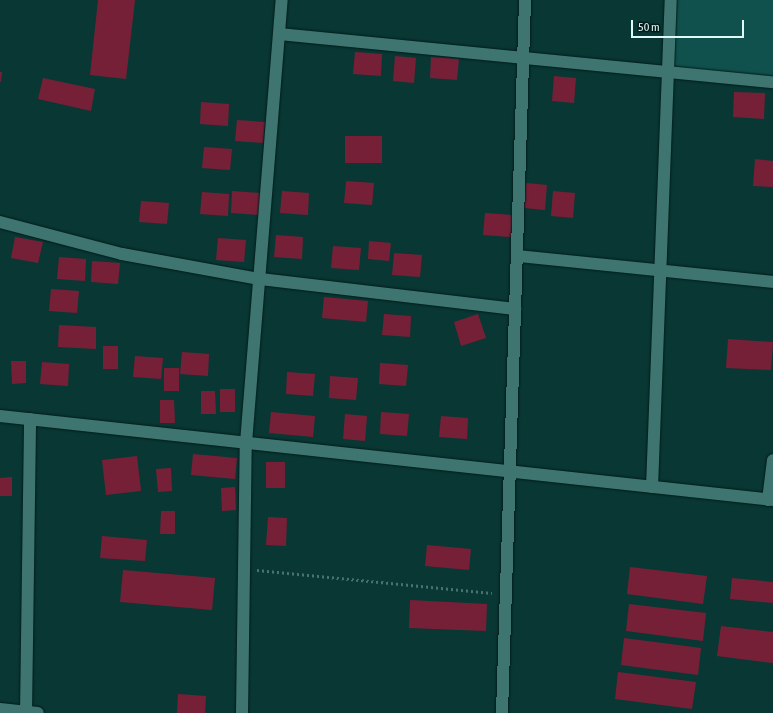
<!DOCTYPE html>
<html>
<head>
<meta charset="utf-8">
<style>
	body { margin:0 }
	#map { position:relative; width:773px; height:713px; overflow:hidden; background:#093733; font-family:"Asap Condensed",sans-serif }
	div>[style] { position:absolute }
	.green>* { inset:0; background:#10514d }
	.building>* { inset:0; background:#762038 }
	.path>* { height:2.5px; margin-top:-1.25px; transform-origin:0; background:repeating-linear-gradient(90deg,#49726e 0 2px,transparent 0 5px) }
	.roads { filter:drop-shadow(0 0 1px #001c1a) drop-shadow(0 0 1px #001c1a) }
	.minor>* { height:12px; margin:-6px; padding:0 6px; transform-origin:6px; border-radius:6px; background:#3e7570 }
	.tertiary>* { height:12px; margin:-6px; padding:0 6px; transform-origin:6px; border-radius:6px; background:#3e7570 }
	span { translate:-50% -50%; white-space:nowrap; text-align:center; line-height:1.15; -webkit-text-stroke:4px #051b1a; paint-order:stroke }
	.scale { position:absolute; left:631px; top:20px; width:113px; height:18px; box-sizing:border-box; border:2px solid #defaf7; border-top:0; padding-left:5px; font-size:12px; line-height:14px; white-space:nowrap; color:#defaf7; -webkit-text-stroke:3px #051b1a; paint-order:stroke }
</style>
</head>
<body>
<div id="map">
	<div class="green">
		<i style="clip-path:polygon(670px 0,773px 0,773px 82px,667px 71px)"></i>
	</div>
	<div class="building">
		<i style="clip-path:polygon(98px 0,135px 0,126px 79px,90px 75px)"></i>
		<i style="clip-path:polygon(355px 52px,382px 54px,381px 76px,353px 74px)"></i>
		<i style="clip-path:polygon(395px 56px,416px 58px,414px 83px,393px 81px)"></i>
		<i style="clip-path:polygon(431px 57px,459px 59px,457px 80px,430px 78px)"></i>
		<i style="clip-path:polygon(0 72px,2px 72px,1px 82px,0 82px)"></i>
		<i style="clip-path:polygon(554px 76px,576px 78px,574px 103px,552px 101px)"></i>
		<i style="clip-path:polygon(43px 78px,95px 89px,91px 111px,38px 99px)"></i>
		<i style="clip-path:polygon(734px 92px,765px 93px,764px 119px,733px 117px)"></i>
		<i style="clip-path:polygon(201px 102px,229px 104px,228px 126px,200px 124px)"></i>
		<i style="clip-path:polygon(237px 120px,265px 122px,263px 143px,235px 141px)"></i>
		<i style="clip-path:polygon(345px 136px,382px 136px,382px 163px,345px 163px)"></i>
		<i style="clip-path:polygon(204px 147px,232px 149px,230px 170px,202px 168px)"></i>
		<i style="clip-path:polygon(755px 159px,773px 161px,773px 187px,753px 186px)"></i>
		<i style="clip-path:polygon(346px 181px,374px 183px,372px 205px,344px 203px)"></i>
		<i style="clip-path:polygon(526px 183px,547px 185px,545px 210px,524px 208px)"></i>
		<i style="clip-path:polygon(232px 191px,260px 193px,258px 215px,231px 213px)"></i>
		<i style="clip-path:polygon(282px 191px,309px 193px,308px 215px,280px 213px)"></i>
		<i style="clip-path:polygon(553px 191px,575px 193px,573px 218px,551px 216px)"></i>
		<i style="clip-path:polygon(202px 192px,229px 194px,228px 216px,200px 214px)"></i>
		<i style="clip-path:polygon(141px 201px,169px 203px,167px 224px,139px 222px)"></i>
		<i style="clip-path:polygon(485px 213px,513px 215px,511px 237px,483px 235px)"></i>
		<i style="clip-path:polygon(276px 235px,303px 237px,302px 259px,274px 257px)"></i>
		<i style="clip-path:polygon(15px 237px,43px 242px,38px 263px,11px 258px)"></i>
		<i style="clip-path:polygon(218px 238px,246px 240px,244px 262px,216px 260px)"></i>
		<i style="clip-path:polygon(369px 241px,391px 243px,389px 261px,368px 259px)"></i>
		<i style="clip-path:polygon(333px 246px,361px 248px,359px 270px,331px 268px)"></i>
		<i style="clip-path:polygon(394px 253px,422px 255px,420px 277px,392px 275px)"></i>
		<i style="clip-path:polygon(59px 257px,86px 259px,85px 281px,57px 279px)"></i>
		<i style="clip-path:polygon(92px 261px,120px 263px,118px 284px,91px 282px)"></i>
		<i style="clip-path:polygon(51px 289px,79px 291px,77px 313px,49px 311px)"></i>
		<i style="clip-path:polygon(324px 297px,368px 301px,366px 322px,322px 318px)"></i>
		<i style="clip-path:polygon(384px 314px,411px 316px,410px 337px,382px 335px)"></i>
		<i style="clip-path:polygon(478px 314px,486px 338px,461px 346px,454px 322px)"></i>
		<i style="clip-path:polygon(59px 325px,96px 327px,96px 349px,58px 347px)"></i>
		<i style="clip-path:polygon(728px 339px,773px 342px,771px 370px,726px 368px)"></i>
		<i style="clip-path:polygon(103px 346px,118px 346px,118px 369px,103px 369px)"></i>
		<i style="clip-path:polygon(182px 352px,209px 354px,208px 376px,180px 374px)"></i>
		<i style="clip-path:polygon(135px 356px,163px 358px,161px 379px,133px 377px)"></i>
		<i style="clip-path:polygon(11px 361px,26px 361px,26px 383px,12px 384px)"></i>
		<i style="clip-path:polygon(42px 362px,69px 364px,68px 386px,40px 384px)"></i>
		<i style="clip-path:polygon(380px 363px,408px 365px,406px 386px,379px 384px)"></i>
		<i style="clip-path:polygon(164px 368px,179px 368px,179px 391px,164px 391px)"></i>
		<i style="clip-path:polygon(287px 372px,315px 374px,313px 396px,286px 394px)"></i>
		<i style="clip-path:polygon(330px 376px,358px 378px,356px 400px,329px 398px)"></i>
		<i style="clip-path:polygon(220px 389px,235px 389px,235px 412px,220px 412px)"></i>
		<i style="clip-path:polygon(201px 391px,215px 391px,216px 414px,201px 414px)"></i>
		<i style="clip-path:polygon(160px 400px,174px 400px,175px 423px,160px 423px)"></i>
		<i style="clip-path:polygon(271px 412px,315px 416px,313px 437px,269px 433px)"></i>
		<i style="clip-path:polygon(381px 412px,409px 414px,407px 436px,380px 434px)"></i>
		<i style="clip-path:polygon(345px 414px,367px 416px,365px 441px,343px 439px)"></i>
		<i style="clip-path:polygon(441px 416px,468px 418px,467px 439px,439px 437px)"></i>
		<i style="clip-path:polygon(193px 454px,237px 458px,235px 479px,191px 475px)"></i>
		<i style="clip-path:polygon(137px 456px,141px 491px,106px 495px,102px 460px)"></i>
		<i style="clip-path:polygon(266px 462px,285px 462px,285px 488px,266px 488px)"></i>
		<i style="clip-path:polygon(171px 468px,172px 491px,158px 492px,156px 469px)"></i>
		<i style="clip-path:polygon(12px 477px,12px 496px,0 496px,0 478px)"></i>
		<i style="clip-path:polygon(235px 487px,236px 510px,222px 511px,221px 488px)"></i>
		<i style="clip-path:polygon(161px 511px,175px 511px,175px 534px,160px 534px)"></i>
		<i style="clip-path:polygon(268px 517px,287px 518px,286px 546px,266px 545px)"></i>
		<i style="clip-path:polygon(102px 536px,147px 540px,145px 561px,100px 558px)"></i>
		<i style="clip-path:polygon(427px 545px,471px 549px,469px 570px,425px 566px)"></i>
		<i style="clip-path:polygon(630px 567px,707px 576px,703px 604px,627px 594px)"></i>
		<i style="clip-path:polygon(123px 570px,215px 578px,212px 610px,120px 602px)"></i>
		<i style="clip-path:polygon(732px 578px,773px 582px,773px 603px,730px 599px)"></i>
		<i style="clip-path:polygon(410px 600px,487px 604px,486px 631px,409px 628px)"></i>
		<i style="clip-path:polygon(629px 604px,706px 613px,703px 641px,626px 631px)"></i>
		<i style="clip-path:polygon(721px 626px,773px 632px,773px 663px,717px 656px)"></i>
		<i style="clip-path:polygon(624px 638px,701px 648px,698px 675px,621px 665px)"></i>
		<i style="clip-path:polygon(618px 672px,696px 682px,692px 709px,615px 699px)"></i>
		<i style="clip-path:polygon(178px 694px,206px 696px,205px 713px,177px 713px)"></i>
	</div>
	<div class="path">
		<i style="left:257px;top:570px;width:236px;rotate:5.6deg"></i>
	</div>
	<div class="roads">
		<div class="minor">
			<i style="left:280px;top:34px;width:495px;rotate:5.6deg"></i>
			<i style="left:0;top:222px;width:126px;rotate:14.7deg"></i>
			<i style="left:122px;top:254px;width:140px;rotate:10.3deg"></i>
			<i style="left:260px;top:279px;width:257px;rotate:6.7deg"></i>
			<i style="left:518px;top:256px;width:256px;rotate:5.8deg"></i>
			<i style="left:652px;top:487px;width:487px;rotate:-87.8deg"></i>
			<i style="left:0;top:709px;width:38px;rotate:6deg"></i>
			<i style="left:26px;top:713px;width:294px;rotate:-89.2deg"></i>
			<i style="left:502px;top:713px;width:713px;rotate:-88.15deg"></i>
		</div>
		<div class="tertiary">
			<i style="left:0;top:416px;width:778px;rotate:6.2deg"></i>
			<i style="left:768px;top:500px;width:40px;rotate:-82.9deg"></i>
			<i style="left:242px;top:713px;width:270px;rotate:-89.2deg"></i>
			<i style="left:246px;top:443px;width:444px;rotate:-85.4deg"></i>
		</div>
	</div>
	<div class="scale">50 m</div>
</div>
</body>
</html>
